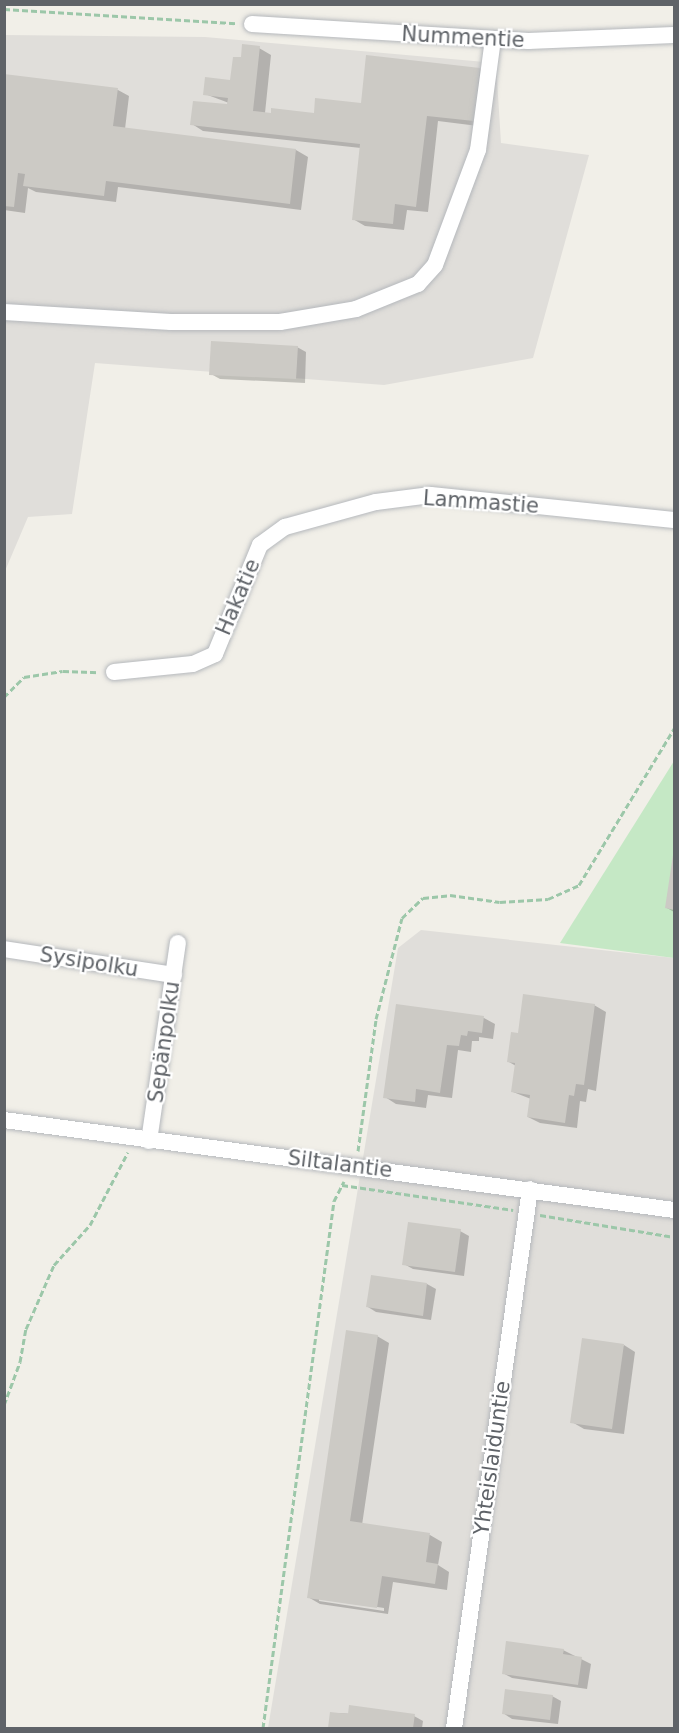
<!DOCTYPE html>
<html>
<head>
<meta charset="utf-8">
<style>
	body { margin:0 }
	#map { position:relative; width:679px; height:1733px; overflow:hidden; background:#f1efe8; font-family:"DejaVu Sans",sans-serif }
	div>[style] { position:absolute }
	.industrial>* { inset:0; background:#e0deda }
	.green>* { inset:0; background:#c5e8c5 }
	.shadow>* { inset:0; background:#0003 }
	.building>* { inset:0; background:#cccac5 }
	.path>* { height:3px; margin-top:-1.5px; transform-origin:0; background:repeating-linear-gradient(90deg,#9cc7a9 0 6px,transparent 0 9px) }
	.roads { filter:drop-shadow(0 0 2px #b5b8bc) drop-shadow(0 0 2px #b5b8bc) }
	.minor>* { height:16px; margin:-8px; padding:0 8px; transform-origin:8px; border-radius:8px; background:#fff }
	span { translate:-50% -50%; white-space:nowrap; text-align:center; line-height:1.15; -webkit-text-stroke:4.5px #fff; paint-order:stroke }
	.street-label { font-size:21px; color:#5f6368 }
	.frame { position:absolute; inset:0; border:6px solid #5f6368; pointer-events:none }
</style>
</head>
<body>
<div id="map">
	<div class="industrial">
		<i style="clip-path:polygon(5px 35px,205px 37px,496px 63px,501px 143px,589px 155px,533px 358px,384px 385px,95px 363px,72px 514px,28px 517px,5px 571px)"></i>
		<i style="clip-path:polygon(421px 930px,674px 958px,674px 1728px,268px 1728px,398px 948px)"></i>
	</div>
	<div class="green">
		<i style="clip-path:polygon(674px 761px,674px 958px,560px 943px)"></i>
	</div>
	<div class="shadow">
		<i style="clip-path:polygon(259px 48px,271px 55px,265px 113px,315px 114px,362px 105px,367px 57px,480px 69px,492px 76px,486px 127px,438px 121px,428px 212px,407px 210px,404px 230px,365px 226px,353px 219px,361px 148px,203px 131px,192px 124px,229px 106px,229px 103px,205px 94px,232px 81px,242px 59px)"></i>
		<i style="clip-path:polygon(4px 76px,118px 90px,129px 96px,125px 129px,296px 150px,308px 157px,301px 210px,118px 187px,116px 202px,36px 192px,28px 188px,25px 213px,4px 210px)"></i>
		<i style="clip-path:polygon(297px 347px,306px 352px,305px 383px,220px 379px,211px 374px)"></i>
		<i style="clip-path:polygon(674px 857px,674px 912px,667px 908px)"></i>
		<i style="clip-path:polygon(594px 1005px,606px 1012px,596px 1091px,588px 1089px,586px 1102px,580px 1101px,577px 1128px,540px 1123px,528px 1117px,531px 1099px,513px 1092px,516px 1066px,509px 1062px,520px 1035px)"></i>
		<i style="clip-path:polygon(397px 1006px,484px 1018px,495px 1024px,493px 1039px,479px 1037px,479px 1041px,472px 1041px,471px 1052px,458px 1050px,452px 1098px,428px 1095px,426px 1108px,396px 1104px,385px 1097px)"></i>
		<i style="clip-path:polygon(460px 1231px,469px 1236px,464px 1276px,413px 1269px,404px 1264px)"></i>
		<i style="clip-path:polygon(427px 1284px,436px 1289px,431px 1320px,376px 1312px,368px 1307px)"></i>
		<i style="clip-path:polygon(evenodd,377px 1336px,389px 1343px,362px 1525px,430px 1535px,442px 1542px,438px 1565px,449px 1572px,447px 1590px,393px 1582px,388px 1614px,320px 1604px,308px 1597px,377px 1336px,319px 1598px,384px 1608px,384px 1611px,319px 1601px,319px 1598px)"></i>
		<i style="clip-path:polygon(624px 1345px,635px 1352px,624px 1434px,584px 1429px,572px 1422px)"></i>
		<i style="clip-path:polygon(563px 1650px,591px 1664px,587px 1689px,512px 1678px,503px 1673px)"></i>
		<i style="clip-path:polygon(552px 1696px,561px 1701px,558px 1724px,512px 1719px,503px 1713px)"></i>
		<i style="clip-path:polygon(331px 1713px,414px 1716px,423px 1721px,422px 1728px,329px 1728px)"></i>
	</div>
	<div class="building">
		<i style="clip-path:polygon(242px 44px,260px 46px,253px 111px,271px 113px,271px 108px,314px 113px,315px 98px,361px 103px,366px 55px,480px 68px,474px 121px,427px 116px,416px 207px,395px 204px,393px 224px,352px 220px,360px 144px,190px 125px,193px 101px,227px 104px,228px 98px,203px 95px,205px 77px,230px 80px,233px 57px,241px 57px)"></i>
		<i style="clip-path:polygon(4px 74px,118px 88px,113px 126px,296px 149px,290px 204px,106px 181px,104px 196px,23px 186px,25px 174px,18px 173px,14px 207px,4px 206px)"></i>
		<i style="clip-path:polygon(211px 341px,298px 346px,296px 379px,209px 375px)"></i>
		<i style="clip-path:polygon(673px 855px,674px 855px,674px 910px,665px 908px)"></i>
		<i style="clip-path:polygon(523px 994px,595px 1004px,584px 1085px,576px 1084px,574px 1096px,569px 1095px,565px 1123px,527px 1117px,530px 1095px,511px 1092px,515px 1063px,507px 1062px,511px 1032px,518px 1033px)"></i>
		<i style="clip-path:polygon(396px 1004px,484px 1016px,482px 1033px,468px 1031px,467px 1036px,461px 1035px,459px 1046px,447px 1045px,440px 1093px,416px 1089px,415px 1102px,383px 1098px)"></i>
		<i style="clip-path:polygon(408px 1222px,461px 1229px,455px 1272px,402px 1265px)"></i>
		<i style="clip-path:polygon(371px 1275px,427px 1283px,423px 1316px,366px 1307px)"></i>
		<i style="clip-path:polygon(346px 1330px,378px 1335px,350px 1521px,430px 1533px,426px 1562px,438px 1564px,435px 1584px,382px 1576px,377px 1608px,307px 1598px)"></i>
		<i style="clip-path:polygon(582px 1338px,624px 1344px,612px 1429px,570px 1423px)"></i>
		<i style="clip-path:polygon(506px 1641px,564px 1649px,563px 1654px,582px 1657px,578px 1685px,502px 1674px)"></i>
		<i style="clip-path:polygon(505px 1689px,553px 1695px,550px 1720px,502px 1714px)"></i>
		<i style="clip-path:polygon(349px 1705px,415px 1714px,413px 1728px,328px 1728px,330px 1712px,348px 1714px)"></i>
	</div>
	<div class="path">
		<i style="left:4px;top:9px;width:232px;rotate:3.5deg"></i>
		<i style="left:4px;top:697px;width:28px;rotate:-45deg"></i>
		<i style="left:24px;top:677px;width:39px;rotate:-9deg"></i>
		<i style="left:63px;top:671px;width:36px;rotate:2deg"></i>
		<i style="left:358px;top:1151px;width:133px;rotate:-82.2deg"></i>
		<i style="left:376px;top:1019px;width:104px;rotate:-75.6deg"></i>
		<i style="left:402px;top:918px;width:29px;rotate:-44deg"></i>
		<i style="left:423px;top:898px;width:27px;rotate:-6deg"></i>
		<i style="left:450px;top:895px;width:50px;rotate:8deg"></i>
		<i style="left:500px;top:902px;width:48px;rotate:-3.6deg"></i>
		<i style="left:548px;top:899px;width:34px;rotate:-24deg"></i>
		<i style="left:579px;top:885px;width:183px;rotate:-58.7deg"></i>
		<i style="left:342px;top:1185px;width:173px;rotate:8.3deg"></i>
		<i style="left:540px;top:1215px;width:136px;rotate:9.3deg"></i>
		<i style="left:4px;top:1405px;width:46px;rotate:-69.6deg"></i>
		<i style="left:20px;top:1362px;width:34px;rotate:-80deg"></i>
		<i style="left:26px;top:1329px;width:70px;rotate:-66.4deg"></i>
		<i style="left:54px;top:1265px;width:54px;rotate:-48deg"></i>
		<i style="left:90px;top:1225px;width:82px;rotate:-62.5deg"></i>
		<i style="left:263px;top:1728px;width:532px;rotate:-82.33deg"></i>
		<i style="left:334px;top:1201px;width:22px;rotate:-63deg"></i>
	</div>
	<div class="roads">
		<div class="minor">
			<i style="left:252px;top:24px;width:277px;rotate:3.5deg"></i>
			<i style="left:528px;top:41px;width:146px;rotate:-2.4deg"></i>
			<i style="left:4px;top:312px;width:167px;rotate:3.4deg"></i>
			<i style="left:171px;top:322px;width:109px"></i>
			<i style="left:280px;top:322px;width:77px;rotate:-9.7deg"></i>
			<i style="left:356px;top:309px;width:67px;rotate:-22deg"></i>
			<i style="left:418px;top:284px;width:25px;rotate:-48deg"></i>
			<i style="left:435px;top:265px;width:123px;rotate:-69.5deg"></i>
			<i style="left:478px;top:150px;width:112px;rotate:-82.3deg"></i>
			<i style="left:114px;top:672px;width:79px;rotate:-5.8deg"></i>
			<i style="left:193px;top:664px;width:24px;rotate:-24deg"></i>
			<i style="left:215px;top:654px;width:118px;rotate:-67.6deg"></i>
			<i style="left:260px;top:545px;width:31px;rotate:-36deg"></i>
			<i style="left:285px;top:527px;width:94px;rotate:-15.4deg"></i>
			<i style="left:376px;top:502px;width:55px;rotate:-7.3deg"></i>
			<i style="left:431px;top:495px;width:244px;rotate:5.9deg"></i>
			<i style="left:4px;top:949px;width:172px;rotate:8.7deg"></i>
			<i style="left:4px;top:1120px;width:676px;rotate:7.65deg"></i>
			<i style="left:149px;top:1141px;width:200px;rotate:-81.7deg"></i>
			<i style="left:454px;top:1728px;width:544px;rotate:-81.97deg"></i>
		</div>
	</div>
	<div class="street-label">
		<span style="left:463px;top:37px;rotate:3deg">Nummentie</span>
		<span style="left:481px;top:502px;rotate:4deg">Lammastie</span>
		<span style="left:238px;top:597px;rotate:-67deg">Hakatie</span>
		<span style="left:89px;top:962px;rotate:9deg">Sysipolku</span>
		<span style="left:164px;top:1042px;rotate:-82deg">Sepänpolku</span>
		<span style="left:340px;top:1164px;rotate:7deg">Siltalantie</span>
		<span style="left:492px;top:1458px;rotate:-82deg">Yhteislaiduntie</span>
	</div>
	<div class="frame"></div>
</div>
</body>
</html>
